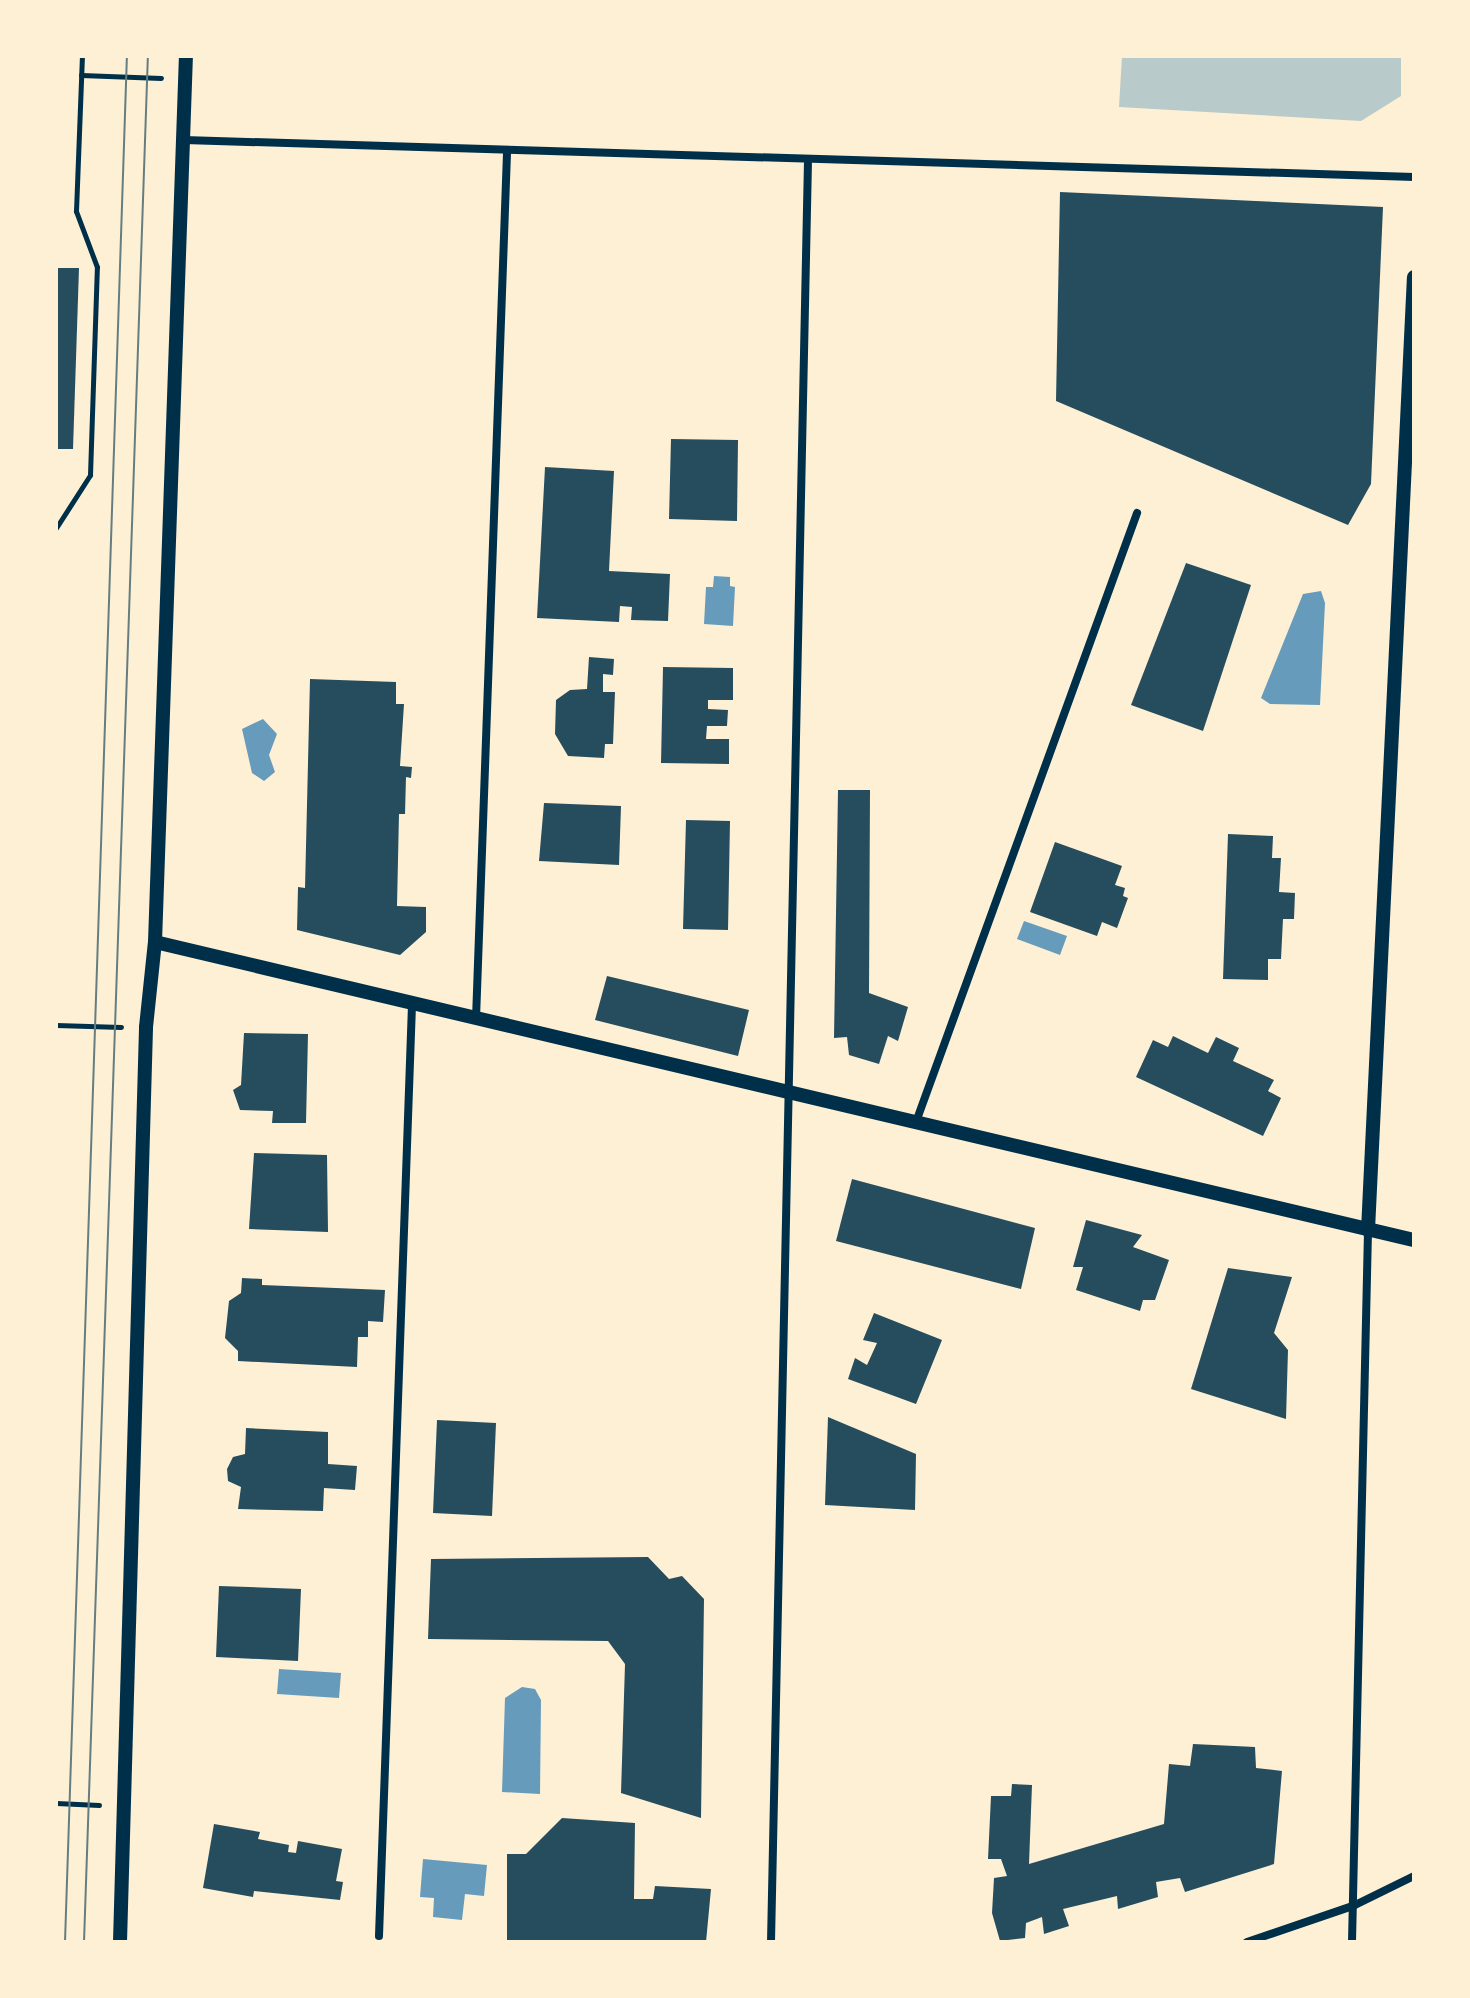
<!DOCTYPE html>
<html>
<head>
<meta charset="utf-8">
<style>
	body { margin:0 }
	#map { position:relative; width:1470px; height:1998px; overflow:hidden; background:#fdf0d5; font-family:"Alegreya Sans",sans-serif }
	div>[style] { position:absolute }
	.green>* { inset:0; background:#b9caca }
	.water>* { inset:0; background:#669bbc }
	.building>* { inset:0; background:#264d5e }
	.path>* { height:5px; margin:-2.5px; padding:0 2.5px; transform-origin:2.5px; border-radius:2.5px; background:#003049 }
	.minor>* { height:8px; margin:-4px; padding:0 4px; transform-origin:4px; border-radius:4px; background:#003049 }
	.tertiary>* { height:14px; margin:-7px; padding:0 7px; transform-origin:7px; border-radius:7px; background:#003049 }
	.tram>* { height:2px; margin:-1px; padding:0 1px; transform-origin:1px; border-radius:1px; background:#657d81 }
	span { translate:-50% -50%; white-space:nowrap; text-align:center; line-height:1.15; -webkit-text-stroke:8px #fdf0d5; paint-order:stroke }
	.frame { position:absolute; inset:0; border:58px solid #fdf0d5; pointer-events:none }
</style>
</head>
<body>
<div id="map">
	<div class="green">
		<i style="clip-path:polygon(1122px 56px,1401px 56px,1401px 96px,1361px 121px,1119px 107px)"></i>
	</div>
	<div class="water">
		<i style="clip-path:polygon(714px 576px,730px 577px,730px 586px,735px 587px,733px 626px,704px 624px,706px 587px,713px 587px)"></i>
		<i style="clip-path:polygon(1321px 591px,1325px 603px,1320px 705px,1270px 704px,1261px 698px,1303px 594px)"></i>
		<i style="clip-path:polygon(263px 719px,277px 734px,269px 755px,275px 772px,264px 781px,252px 773px,242px 729px)"></i>
		<i style="clip-path:polygon(1024px 921px,1067px 936px,1060px 955px,1017px 939px)"></i>
		<i style="clip-path:polygon(279px 1669px,341px 1673px,339px 1698px,277px 1694px)"></i>
		<i style="clip-path:polygon(522px 1687px,535px 1689px,541px 1700px,540px 1794px,502px 1792px,505px 1698px)"></i>
		<i style="clip-path:polygon(423px 1859px,487px 1865px,484px 1896px,465px 1894px,462px 1920px,433px 1917px,434px 1898px,420px 1897px)"></i>
	</div>
	<div class="building">
		<i style="clip-path:polygon(1060px 192px,1383px 207px,1371px 484px,1348px 525px,1056px 401px)"></i>
		<i style="clip-path:polygon(56px 268px,79px 268px,73px 449px,56px 449px)"></i>
		<i style="clip-path:polygon(671px 439px,738px 440px,737px 521px,669px 519px)"></i>
		<i style="clip-path:polygon(545px 467px,614px 471px,609px 571px,670px 574px,668px 621px,631px 620px,632px 607px,620px 606px,619px 622px,537px 618px)"></i>
		<i style="clip-path:polygon(1186px 563px,1251px 585px,1203px 731px,1131px 705px)"></i>
		<i style="clip-path:polygon(589px 657px,614px 659px,613px 675px,603px 674px,603px 692px,615px 692px,613px 744px,605px 744px,604px 758px,568px 756px,555px 734px,556px 700px,570px 690px,587px 689px)"></i>
		<i style="clip-path:polygon(663px 667px,733px 668px,733px 700px,708px 700px,708px 709px,728px 710px,727px 726px,707px 726px,706px 739px,729px 739px,729px 764px,661px 763px)"></i>
		<i style="clip-path:polygon(310px 679px,396px 682px,396px 704px,404px 704px,400px 766px,412px 767px,411px 778px,406px 777px,405px 814px,399px 814px,397px 906px,426px 907px,426px 932px,400px 955px,297px 930px,298px 887px,305px 888px)"></i>
		<i style="clip-path:polygon(838px 790px,870px 790px,869px 993px,908px 1007px,898px 1041px,888px 1036px,879px 1064px,849px 1055px,847px 1037px,834px 1038px)"></i>
		<i style="clip-path:polygon(544px 803px,621px 806px,619px 865px,539px 861px)"></i>
		<i style="clip-path:polygon(686px 820px,730px 821px,728px 930px,683px 929px)"></i>
		<i style="clip-path:polygon(1228px 834px,1273px 836px,1272px 858px,1281px 858px,1279px 892px,1295px 893px,1294px 919px,1283px 919px,1281px 959px,1268px 959px,1268px 980px,1223px 979px)"></i>
		<i style="clip-path:polygon(1055px 842px,1122px 866px,1115px 885px,1125px 888px,1123px 896px,1128px 898px,1117px 928px,1102px 922px,1097px 936px,1030px 912px)"></i>
		<i style="clip-path:polygon(607px 976px,749px 1010px,738px 1056px,595px 1020px)"></i>
		<i style="clip-path:polygon(244px 1033px,308px 1034px,306px 1123px,272px 1123px,273px 1111px,240px 1110px,233px 1090px,241px 1085px)"></i>
		<i style="clip-path:polygon(1173px 1036px,1208px 1053px,1216px 1037px,1239px 1048px,1233px 1061px,1274px 1080px,1268px 1091px,1281px 1098px,1263px 1136px,1136px 1077px,1153px 1040px,1168px 1047px)"></i>
		<i style="clip-path:polygon(254px 1153px,327px 1155px,328px 1232px,249px 1229px)"></i>
		<i style="clip-path:polygon(852px 1179px,1035px 1228px,1021px 1289px,836px 1241px)"></i>
		<i style="clip-path:polygon(1086px 1220px,1142px 1235px,1133px 1247px,1169px 1260px,1155px 1300px,1143px 1300px,1140px 1311px,1076px 1290px,1083px 1267px,1073px 1267px)"></i>
		<i style="clip-path:polygon(1228px 1268px,1292px 1277px,1274px 1333px,1288px 1350px,1286px 1419px,1191px 1389px)"></i>
		<i style="clip-path:polygon(242px 1278px,262px 1279px,262px 1285px,385px 1290px,383px 1322px,368px 1321px,368px 1337px,358px 1337px,357px 1367px,238px 1361px,238px 1351px,225px 1338px,229px 1301px,241px 1293px)"></i>
		<i style="clip-path:polygon(874px 1313px,942px 1340px,916px 1404px,848px 1379px,855px 1358px,867px 1365px,877px 1343px,863px 1340px)"></i>
		<i style="clip-path:polygon(828px 1417px,916px 1454px,915px 1510px,825px 1505px)"></i>
		<i style="clip-path:polygon(437px 1420px,496px 1423px,492px 1516px,433px 1513px)"></i>
		<i style="clip-path:polygon(246px 1428px,328px 1432px,328px 1464px,357px 1466px,355px 1490px,324px 1488px,323px 1511px,238px 1509px,241px 1487px,228px 1481px,227px 1469px,233px 1457px,245px 1454px)"></i>
		<i style="clip-path:polygon(648px 1557px,669px 1579px,682px 1576px,704px 1599px,701px 1818px,621px 1793px,625px 1664px,608px 1641px,428px 1639px,431px 1559px)"></i>
		<i style="clip-path:polygon(219px 1586px,301px 1589px,298px 1661px,216px 1657px)"></i>
		<i style="clip-path:polygon(1193px 1744px,1255px 1747px,1256px 1768px,1282px 1771px,1274px 1864px,1185px 1892px,1180px 1878px,1156px 1882px,1158px 1897px,1118px 1909px,1117px 1896px,1063px 1909px,1069px 1926px,1044px 1934px,1042px 1917px,1026px 1923px,1025px 1938px,1000px 1941px,992px 1913px,994px 1878px,1007px 1876px,1001px 1859px,988px 1859px,991px 1796px,1011px 1796px,1012px 1784px,1032px 1785px,1029px 1864px,1164px 1824px,1169px 1764px,1190px 1766px)"></i>
		<i style="clip-path:polygon(562px 1818px,635px 1823px,634px 1899px,653px 1899px,655px 1886px,711px 1889px,706px 1942px,507px 1942px,507px 1854px,526px 1854px)"></i>
		<i style="clip-path:polygon(214px 1824px,260px 1832px,258px 1839px,289px 1845px,288px 1852px,296px 1853px,298px 1841px,342px 1849px,336px 1881px,343px 1882px,340px 1900px,254px 1891px,253px 1897px,203px 1888px)"></i>
	</div>
	<div class="path">
		<i style="left:81px;top:75px;width:80px;rotate:2.1deg"></i>
		<i style="left:56px;top:528px;width:63px;rotate:-57.3deg"></i>
		<i style="left:90px;top:475px;width:208px;rotate:-88.1deg"></i>
		<i style="left:97px;top:267px;width:60px;rotate:-110.6deg"></i>
		<i style="left:76px;top:211px;width:155px;rotate:-87.8deg"></i>
		<i style="left:56px;top:1025px;width:65px;rotate:1.8deg"></i>
		<i style="left:56px;top:1803px;width:43px;rotate:2.7deg"></i>
	</div>
	<div class="minor">
		<i style="left:184px;top:140px;width:1231px;rotate:1.72deg"></i>
		<i style="left:476px;top:1019px;width:866px;rotate:-87.95deg"></i>
		<i style="left:916px;top:1122px;width:648px;rotate:-70.05deg"></i>
		<i style="left:379px;top:1936px;width:933px;rotate:-87.97deg"></i>
		<i style="left:771px;top:1942px;width:1779px;rotate:-88.81deg"></i>
		<i style="left:1247px;top:1942px;width:112px;rotate:-18.8deg"></i>
		<i style="left:1353px;top:1906px;width:68px;rotate:-26.2deg"></i>
		<i style="left:1352px;top:1942px;width:712px;rotate:-88.71deg"></i>
	</div>
	<div class="tertiary">
		<i style="left:155px;top:942px;width:1294px;rotate:13.32deg"></i>
		<i style="left:1368px;top:1230px;width:954px;rotate:-87.24deg"></i>
		<i style="left:120px;top:1942px;width:915px;rotate:-88.37deg"></i>
		<i style="left:146px;top:1027px;width:85px;rotate:-84deg"></i>
		<i style="left:155px;top:942px;width:887px;rotate:-88deg"></i>
	</div>
	<div class="tram">
		<i style="left:65px;top:1942px;width:1887px;rotate:-88.12deg"></i>
		<i style="left:84px;top:1942px;width:1887px;rotate:-88.06deg"></i>
	</div>
	<div class="frame"></div>
</div>
</body>
</html>
